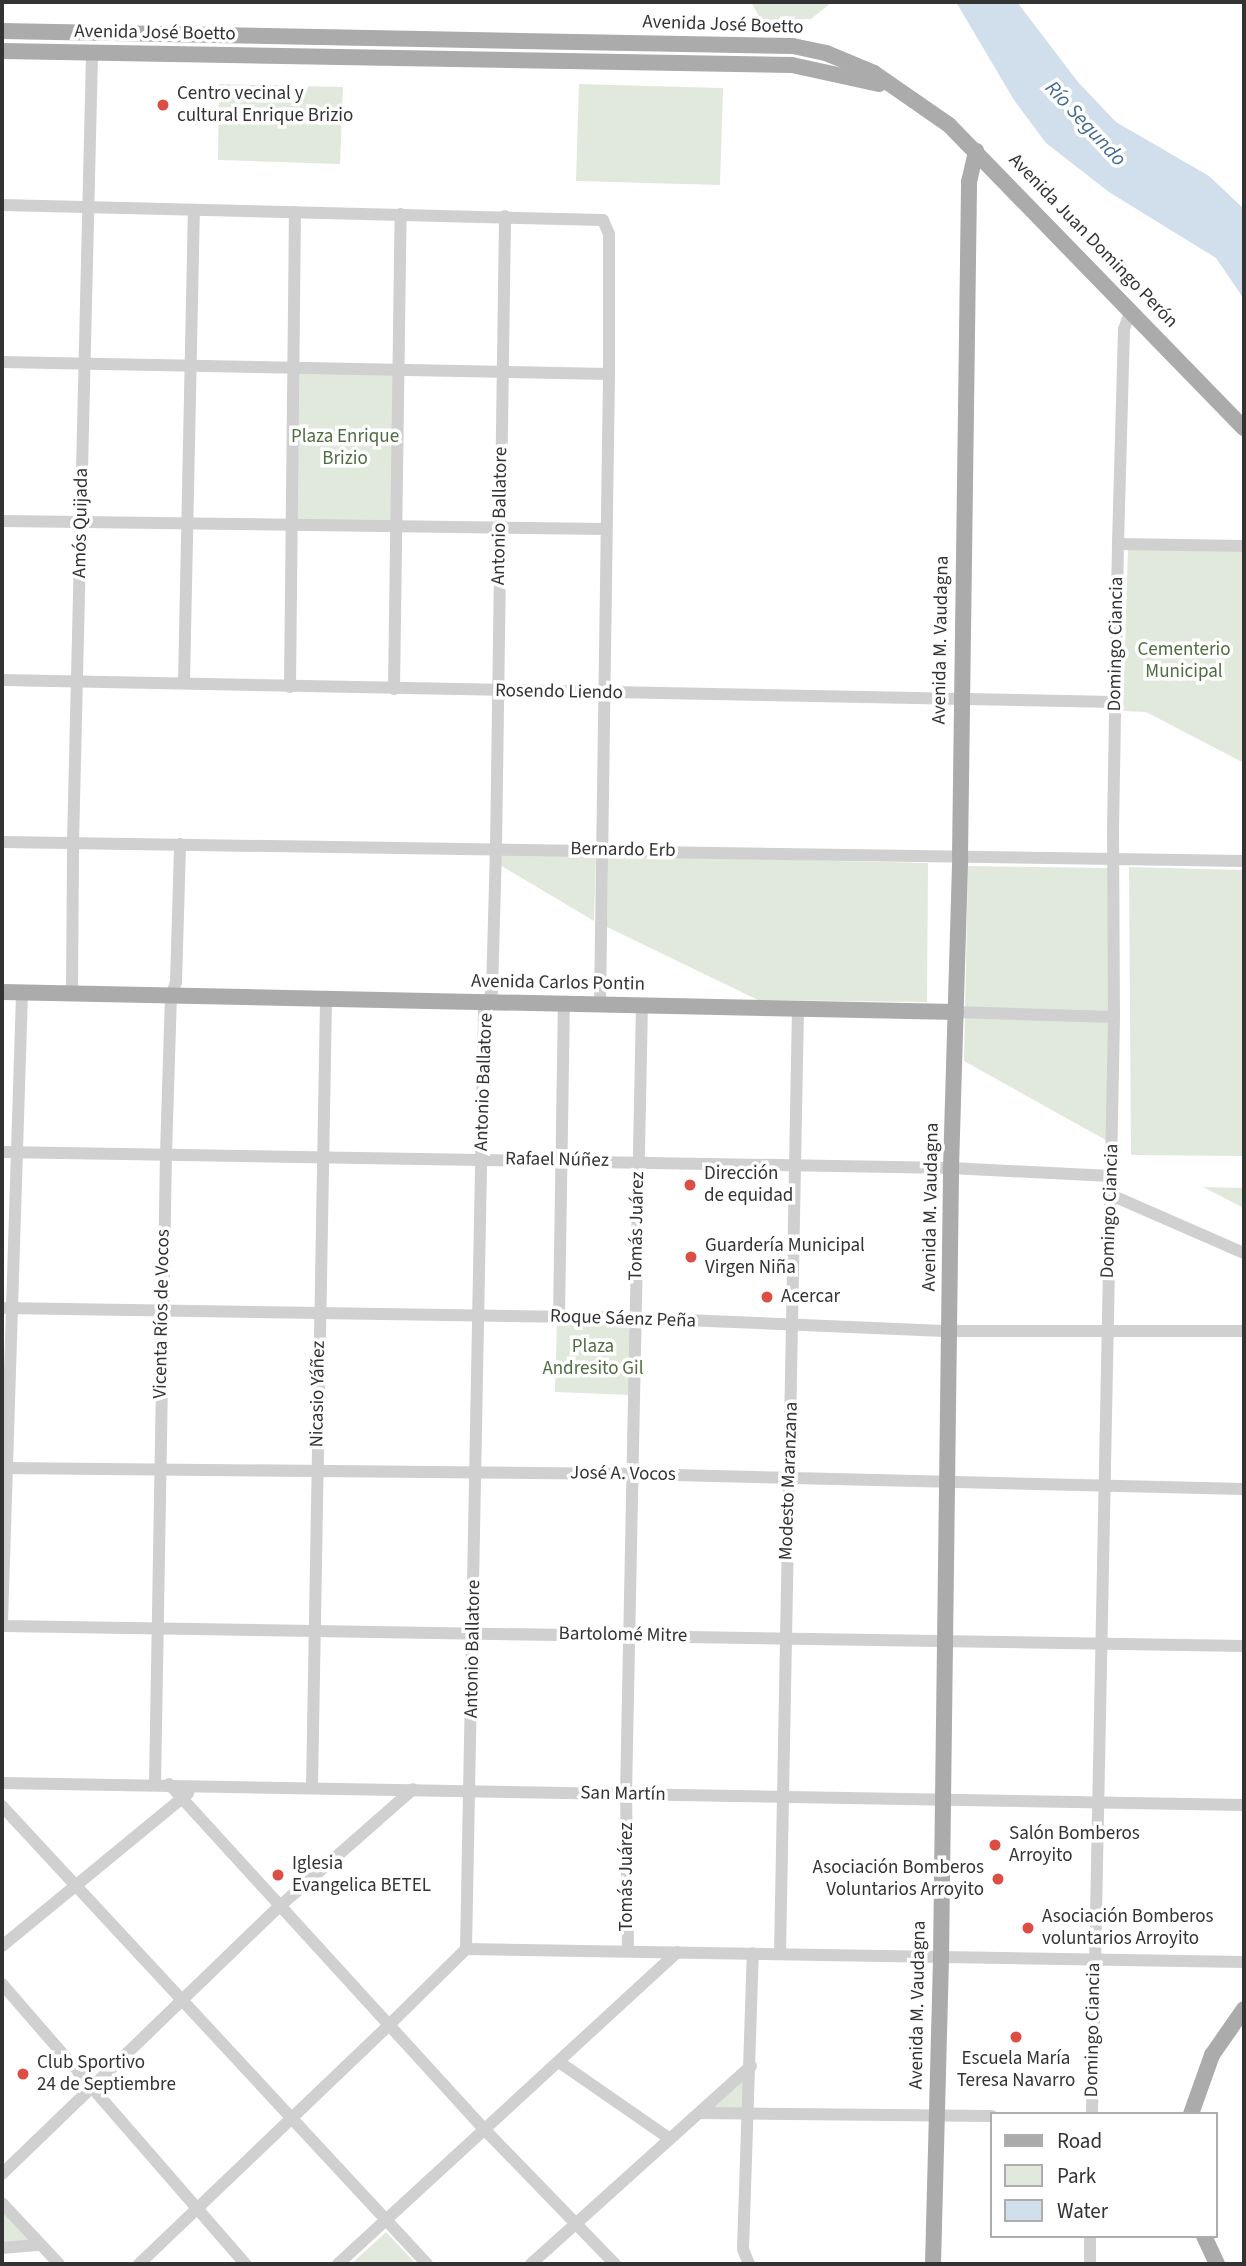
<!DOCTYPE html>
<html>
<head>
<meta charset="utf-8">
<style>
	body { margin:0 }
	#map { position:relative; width:1246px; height:2266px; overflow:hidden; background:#fff; font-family:"Source Sans 3",sans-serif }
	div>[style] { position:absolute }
	.green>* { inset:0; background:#e1e9dd }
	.water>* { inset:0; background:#d1deec }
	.minor>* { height:12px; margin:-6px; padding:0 6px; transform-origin:6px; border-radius:6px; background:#d0d0d0 }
	.major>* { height:16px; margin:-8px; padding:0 8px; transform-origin:8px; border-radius:8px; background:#ababab }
	.dots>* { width:19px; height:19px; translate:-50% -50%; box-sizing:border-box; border:4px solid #fff; border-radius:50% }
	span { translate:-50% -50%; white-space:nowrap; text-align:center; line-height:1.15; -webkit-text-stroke:7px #fff; paint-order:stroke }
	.street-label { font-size:19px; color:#333 }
	.poi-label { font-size:19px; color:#333 }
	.left { translate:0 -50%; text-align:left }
	.right { translate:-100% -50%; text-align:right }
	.park-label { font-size:19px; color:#506d42 }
	.water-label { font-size:21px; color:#446992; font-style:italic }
	.frame { position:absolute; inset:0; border:4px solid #333; pointer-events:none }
	.legend { position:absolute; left:990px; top:2112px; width:228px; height:126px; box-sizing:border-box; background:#fff; border:2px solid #adadad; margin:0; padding:9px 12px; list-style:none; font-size:21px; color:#333 }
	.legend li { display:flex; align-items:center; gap:14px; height:35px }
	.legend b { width:35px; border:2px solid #adadad }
</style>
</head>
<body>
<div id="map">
	<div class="green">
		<i style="clip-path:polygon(751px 2px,832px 2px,811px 19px,761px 20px)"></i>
		<i style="clip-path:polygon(219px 84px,343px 87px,340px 164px,218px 160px)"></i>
		<i style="clip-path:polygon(579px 84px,723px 88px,720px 185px,576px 181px)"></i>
		<i style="clip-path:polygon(295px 371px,397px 373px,394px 523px,293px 523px)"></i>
		<i style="clip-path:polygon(1128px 548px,1244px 552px,1244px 763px,1146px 712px,1123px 711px)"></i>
		<i style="clip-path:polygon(500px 854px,596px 855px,594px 921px,500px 865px)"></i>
		<i style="clip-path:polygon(608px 856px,928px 863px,927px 1002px,758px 1000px,607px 927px)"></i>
		<i style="clip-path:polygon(968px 866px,1110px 868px,1111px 1143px,964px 1061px)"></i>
		<i style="clip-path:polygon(1129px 867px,1244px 870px,1244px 1156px,1131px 1155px)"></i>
		<i style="clip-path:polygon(1203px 1187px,1244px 1188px,1244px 1208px)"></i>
		<i style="clip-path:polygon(557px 1320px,630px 1321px,630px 1395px,555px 1392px)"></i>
		<i style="clip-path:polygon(746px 2078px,744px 2110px,707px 2108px)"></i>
		<i style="clip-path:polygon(2px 2205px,38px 2244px,2px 2246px)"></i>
		<i style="clip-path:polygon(386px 2232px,416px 2264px,351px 2264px)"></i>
	</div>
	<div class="water">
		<i style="clip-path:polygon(956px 2px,1017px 2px,1078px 82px,1116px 122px,1209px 176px,1244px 209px,1244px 299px,1216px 258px,1109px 192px,1046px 143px,1014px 100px)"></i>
	</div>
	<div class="minor">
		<i style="left:2px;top:205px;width:601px;rotate:1.43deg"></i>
		<i style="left:603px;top:220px;width:15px;rotate:67deg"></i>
		<i style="left:609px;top:234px;width:140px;rotate:90deg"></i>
		<i style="left:609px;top:374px;width:631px;rotate:90.82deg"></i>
		<i style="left:2px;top:362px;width:607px;rotate:1.13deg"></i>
		<i style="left:2px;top:521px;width:604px;rotate:0.76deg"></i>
		<i style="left:1118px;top:544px;width:126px;rotate:0.9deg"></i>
		<i style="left:2px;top:680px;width:1113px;rotate:1.13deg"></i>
		<i style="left:184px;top:682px;width:472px;rotate:-88.8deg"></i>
		<i style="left:290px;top:687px;width:475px;rotate:-89.4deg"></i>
		<i style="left:394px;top:689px;width:475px;rotate:-89.2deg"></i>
		<i style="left:2px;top:842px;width:1242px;rotate:0.88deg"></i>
		<i style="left:72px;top:994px;width:151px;rotate:-89.6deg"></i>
		<i style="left:73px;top:843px;width:790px;rotate:-88.62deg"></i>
		<i style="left:956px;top:1012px;width:158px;rotate:1.8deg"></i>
		<i style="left:2px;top:1152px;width:949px;rotate:0.97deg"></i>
		<i style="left:951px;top:1168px;width:160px;rotate:2.9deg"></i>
		<i style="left:1111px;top:1195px;width:145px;rotate:23.6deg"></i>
		<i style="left:2px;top:1308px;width:634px;rotate:0.9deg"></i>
		<i style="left:636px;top:1318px;width:314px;rotate:2.4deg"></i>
		<i style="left:950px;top:1331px;width:294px"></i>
		<i style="left:559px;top:1317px;width:312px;rotate:-89.1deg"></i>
		<i style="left:2px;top:1468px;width:632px;rotate:0.54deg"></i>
		<i style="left:634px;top:1474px;width:610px;rotate:1.41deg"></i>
		<i style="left:2px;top:1623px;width:631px;rotate:-88.18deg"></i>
		<i style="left:2px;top:1626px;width:1242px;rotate:0.92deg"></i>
		<i style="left:2px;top:1783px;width:1242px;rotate:1.01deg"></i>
		<i style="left:155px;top:1784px;width:630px;rotate:-89deg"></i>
		<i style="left:166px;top:1154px;width:157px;rotate:-88.2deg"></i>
		<i style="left:171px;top:997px;width:16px;rotate:-72deg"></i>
		<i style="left:176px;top:982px;width:138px;rotate:-88.3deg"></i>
		<i style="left:169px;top:1784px;width:469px;rotate:47.6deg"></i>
		<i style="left:485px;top:2130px;width:187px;rotate:45.9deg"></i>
		<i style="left:312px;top:1787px;width:787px;rotate:-88.98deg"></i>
		<i style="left:2px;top:1806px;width:625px;rotate:47.14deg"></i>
		<i style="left:2px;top:1946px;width:241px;rotate:-39.4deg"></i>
		<i style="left:466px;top:1949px;width:939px;rotate:-88.9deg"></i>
		<i style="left:484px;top:1010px;width:21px;rotate:-67deg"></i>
		<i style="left:492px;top:991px;width:143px;rotate:-88.4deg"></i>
		<i style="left:496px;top:848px;width:632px;rotate:-89.18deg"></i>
		<i style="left:466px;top:1949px;width:778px;rotate:0.96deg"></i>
		<i style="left:628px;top:1950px;width:156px;rotate:-90.7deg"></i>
		<i style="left:626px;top:1794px;width:789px;rotate:-88.84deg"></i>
		<i style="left:780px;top:1954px;width:945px;rotate:-88.91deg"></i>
		<i style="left:2px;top:1984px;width:371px;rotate:49deg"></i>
		<i style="left:559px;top:2062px;width:135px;rotate:34.7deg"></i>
		<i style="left:699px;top:2113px;width:293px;rotate:0.6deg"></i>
		<i style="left:1092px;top:2114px;width:1097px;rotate:-88.85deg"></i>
		<i style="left:1114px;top:1017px;width:187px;rotate:-90.3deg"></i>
		<i style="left:1113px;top:830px;width:286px;rotate:-89deg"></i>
		<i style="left:1118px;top:544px;width:215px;rotate:-88.4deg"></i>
		<i style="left:1124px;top:329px;width:20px;rotate:-70deg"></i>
		<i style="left:2px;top:2174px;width:386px;rotate:-44deg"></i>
		<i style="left:280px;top:1906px;width:177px;rotate:-41.3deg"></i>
		<i style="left:2px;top:2203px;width:83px;rotate:46.9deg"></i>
		<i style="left:2px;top:2248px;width:38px;rotate:-5deg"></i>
		<i style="left:139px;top:2264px;width:346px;rotate:-43.7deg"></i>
		<i style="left:389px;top:2025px;width:108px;rotate:-44.6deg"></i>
		<i style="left:338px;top:2264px;width:461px;rotate:-42.6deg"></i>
		<i style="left:531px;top:2264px;width:296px;rotate:-42deg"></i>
		<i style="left:749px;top:2264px;width:16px;rotate:-112deg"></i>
		<i style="left:743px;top:2249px;width:296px;rotate:-88.1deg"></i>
		<i style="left:1090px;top:2264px;width:28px;rotate:-90deg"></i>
	</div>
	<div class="major">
		<i style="left:2px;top:31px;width:791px;rotate:1.09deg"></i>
		<i style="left:793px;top:46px;width:34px;rotate:12deg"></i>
		<i style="left:826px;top:53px;width:52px;rotate:22.6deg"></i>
		<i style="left:874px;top:73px;width:91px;rotate:34.7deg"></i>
		<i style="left:949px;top:125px;width:423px;rotate:45.8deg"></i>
		<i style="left:2px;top:51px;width:790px;rotate:1.02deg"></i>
		<i style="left:792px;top:65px;width:89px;rotate:12.3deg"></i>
		<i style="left:2px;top:992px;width:954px;rotate:1.2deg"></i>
		<i style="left:1191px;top:2114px;width:63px;rotate:-70.4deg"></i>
		<i style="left:1212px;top:2055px;width:56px;rotate:-55.2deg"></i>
		<i style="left:1204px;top:2236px;width:31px;rotate:65deg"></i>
		<i style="left:933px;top:2264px;width:306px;rotate:-88.5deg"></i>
		<i style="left:941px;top:1958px;width:790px;rotate:-89.27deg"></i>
		<i style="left:951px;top:1168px;width:312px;rotate:-88.3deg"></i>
		<i style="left:960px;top:856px;width:674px;rotate:-89.23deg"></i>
		<i style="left:969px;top:182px;width:32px;rotate:-77deg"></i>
	</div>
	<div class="dots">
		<i style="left:163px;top:105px;background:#dc4d43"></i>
		<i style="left:690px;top:1185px;background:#dc4d43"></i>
		<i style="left:691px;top:1257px;background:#dc4d43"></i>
		<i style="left:767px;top:1297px;background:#dc4d43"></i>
		<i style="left:995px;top:1845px;background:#dc4d43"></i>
		<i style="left:278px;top:1875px;background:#dc4d43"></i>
		<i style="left:998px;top:1879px;background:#dc4d43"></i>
		<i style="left:1028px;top:1928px;background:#dc4d43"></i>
		<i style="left:1016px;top:2037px;background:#dc4d43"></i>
		<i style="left:23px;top:2074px;background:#dc4d43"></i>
	</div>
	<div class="street-label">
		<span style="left:723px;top:25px;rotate:2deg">Avenida José Boetto</span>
		<span style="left:155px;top:33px;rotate:1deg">Avenida José Boetto</span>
		<span style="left:1093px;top:241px;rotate:46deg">Avenida Juan Domingo Perón</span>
		<span style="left:500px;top:516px;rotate:-89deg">Antonio Ballatore</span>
		<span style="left:81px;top:523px;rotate:-89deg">Amós Quijada</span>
		<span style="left:941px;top:640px;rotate:-89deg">Avenida M. Vaudagna</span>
		<span style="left:1116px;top:644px;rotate:-89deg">Domingo Ciancia</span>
		<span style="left:559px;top:692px;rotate:1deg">Rosendo Liendo</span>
		<span style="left:623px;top:850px;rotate:1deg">Bernardo Erb</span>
		<span style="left:558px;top:983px;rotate:1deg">Avenida Carlos Pontin</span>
		<span style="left:484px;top:1082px;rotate:-88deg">Antonio Ballatore</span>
		<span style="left:557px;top:1160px;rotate:1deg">Rafael Núñez</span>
		<span style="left:931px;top:1207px;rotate:-89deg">Avenida M. Vaudagna</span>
		<span style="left:1110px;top:1211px;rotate:-88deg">Domingo Ciancia</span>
		<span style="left:637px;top:1226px;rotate:-89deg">Tomás Juárez</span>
		<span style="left:162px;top:1314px;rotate:-89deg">Vicenta Ríos de Vocos</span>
		<span style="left:623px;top:1319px;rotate:2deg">Roque Sáenz Peña</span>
		<span style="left:318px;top:1394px;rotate:-89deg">Nicasio Yáñez</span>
		<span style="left:623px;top:1474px;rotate:1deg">José A. Vocos</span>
		<span style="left:789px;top:1481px;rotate:-88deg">Modesto Maranzana</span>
		<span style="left:623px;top:1635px;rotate:1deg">Bartolomé Mitre</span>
		<span style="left:473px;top:1649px;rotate:-89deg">Antonio Ballatore</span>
		<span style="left:623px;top:1794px;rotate:1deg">San Martín</span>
		<span style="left:627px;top:1877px;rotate:-90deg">Tomás Juárez</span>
		<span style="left:918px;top:2005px;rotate:-89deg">Avenida M. Vaudagna</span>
		<span style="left:1093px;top:2030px;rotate:-89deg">Domingo Ciancia</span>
	</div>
	<div class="poi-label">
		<span class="left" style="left:177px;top:105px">Centro vecinal y<br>cultural Enrique Brizio</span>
		<span class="left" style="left:704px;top:1185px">Dirección<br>de equidad</span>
		<span class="left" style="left:705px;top:1257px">Guardería Municipal<br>Virgen Niña</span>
		<span class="left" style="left:781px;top:1297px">Acercar</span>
		<span class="left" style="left:1009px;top:1845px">Salón Bomberos<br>Arroyito</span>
		<span class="left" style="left:292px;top:1875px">Iglesia<br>Evangelica BETEL</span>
		<span class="right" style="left:984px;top:1879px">Asociación Bomberos<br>Voluntarios Arroyito</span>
		<span class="left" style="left:1042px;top:1928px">Asociación Bomberos<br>voluntarios Arroyito</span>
		<span style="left:1016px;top:2070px">Escuela María<br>Teresa Navarro</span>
		<span class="left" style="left:37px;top:2074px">Club Sportivo<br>24 de Septiembre</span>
	</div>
	<div class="park-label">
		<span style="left:345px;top:448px">Plaza Enrique<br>Brizio</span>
		<span style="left:1184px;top:661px">Cementerio<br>Municipal</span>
		<span style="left:593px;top:1358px">Plaza<br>Andresito Gil</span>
	</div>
	<div class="water-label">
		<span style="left:1086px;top:123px;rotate:47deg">Río Segundo</span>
	</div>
	<div class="frame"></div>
	<ul class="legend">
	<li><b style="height:9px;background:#ababab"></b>Road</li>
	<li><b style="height:19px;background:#e1e9dd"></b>Park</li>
	<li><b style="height:19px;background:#d1deec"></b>Water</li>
	</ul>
</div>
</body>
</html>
